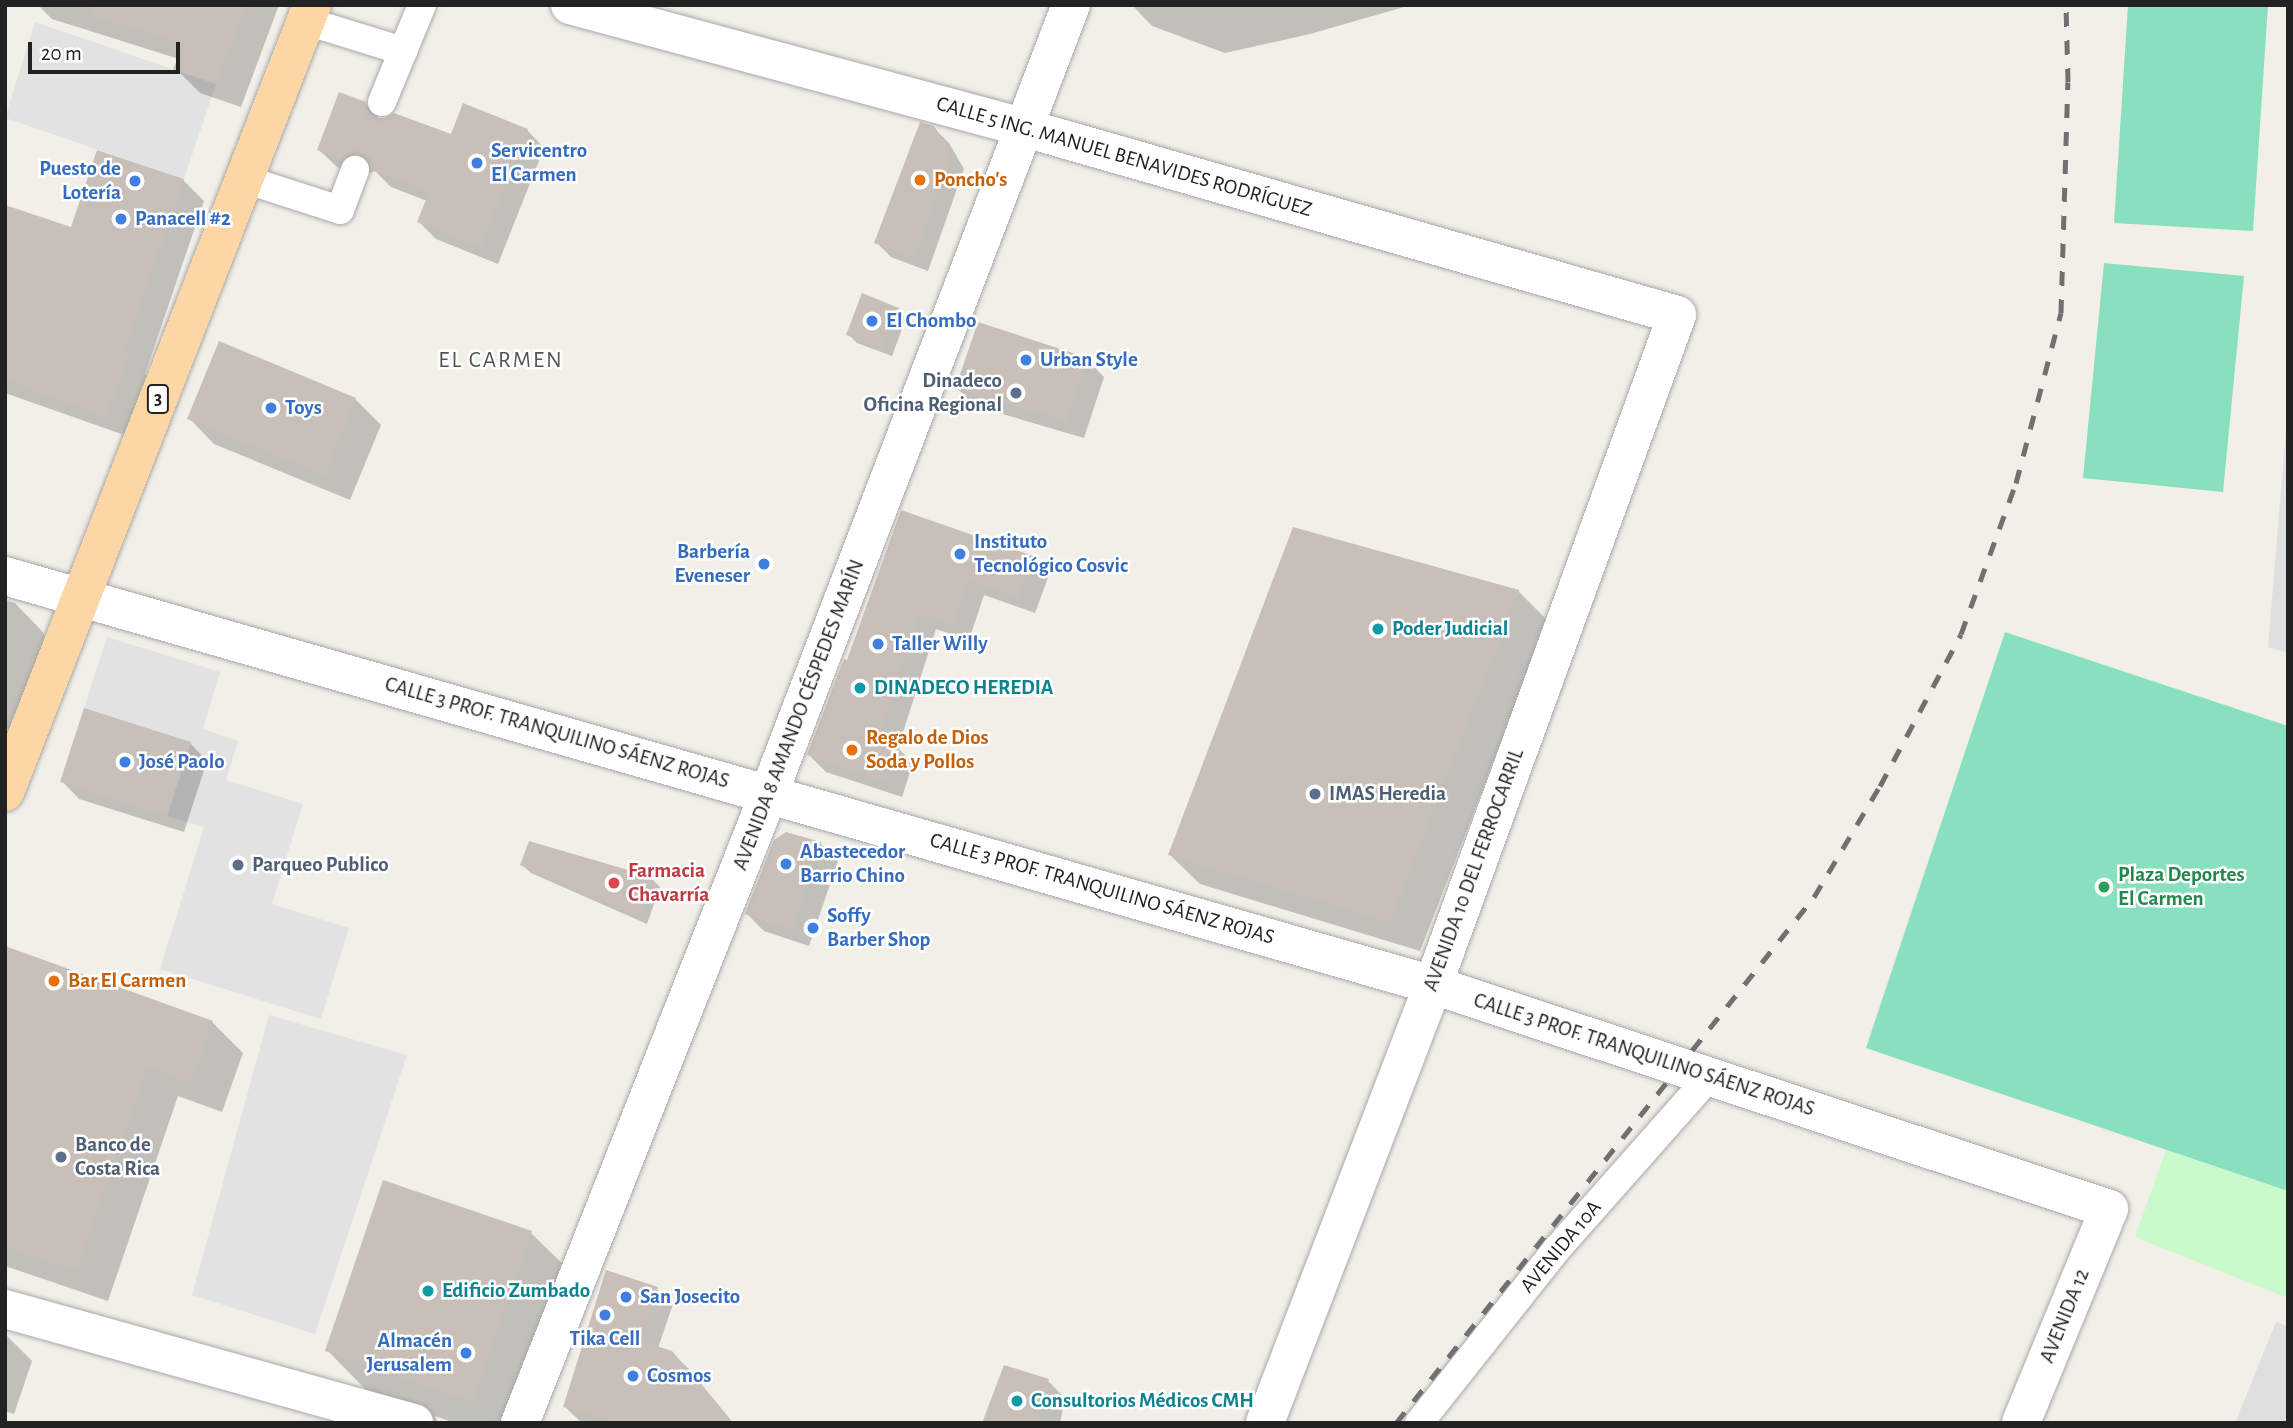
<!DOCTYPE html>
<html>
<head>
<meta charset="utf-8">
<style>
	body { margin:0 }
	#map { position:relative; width:2293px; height:1428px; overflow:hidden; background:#f2efe9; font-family:"Alegreya Sans",sans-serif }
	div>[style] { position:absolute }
	.residential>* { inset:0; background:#e0dfdf }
	.park>* { inset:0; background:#c8facc }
	.pitch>* { inset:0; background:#88e0be }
	.parking>* { inset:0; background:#e2e2e2 }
	.shadow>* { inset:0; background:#0003 }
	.building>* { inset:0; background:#c7bfb8 }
	.roads { filter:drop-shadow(0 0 2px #a9a9a9) drop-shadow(0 0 2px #a9a9a9) }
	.service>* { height:28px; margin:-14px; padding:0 14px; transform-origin:14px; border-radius:14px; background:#fff }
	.minor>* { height:38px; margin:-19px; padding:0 19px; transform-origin:19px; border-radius:19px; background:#fff }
	.tertiary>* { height:38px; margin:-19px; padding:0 19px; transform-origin:19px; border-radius:19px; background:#fff }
	.primary>* { height:38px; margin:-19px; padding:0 19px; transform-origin:19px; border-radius:19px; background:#fcd6a4 }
	.rail>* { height:5px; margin-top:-2.5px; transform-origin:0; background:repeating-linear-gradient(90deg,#707070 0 14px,transparent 0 28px) }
	.dots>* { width:19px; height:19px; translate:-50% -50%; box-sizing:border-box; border:4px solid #fff; border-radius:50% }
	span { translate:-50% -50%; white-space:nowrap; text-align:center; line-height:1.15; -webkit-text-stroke:5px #fff; paint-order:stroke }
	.shield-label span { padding:2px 5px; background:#fff; border:2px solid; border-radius:5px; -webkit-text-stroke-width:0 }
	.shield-label { font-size:19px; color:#222; font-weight:700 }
	.shop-label { font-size:21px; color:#366cbe; font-weight:700 }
	.left { translate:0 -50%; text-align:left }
	.right { translate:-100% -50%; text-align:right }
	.street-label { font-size:21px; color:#222 }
	.food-label { font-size:21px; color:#c56008; font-weight:700 }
	.service-label { font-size:21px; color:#4e5e75; font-weight:700 }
	.culture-label { font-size:21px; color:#0d838f; font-weight:700 }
	.health-label { font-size:21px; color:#be3a42; font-weight:700 }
	.leisure-label { font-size:21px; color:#27864d; font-weight:700 }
	.neighbourhood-label { font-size:23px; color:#555; letter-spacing:2px }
	.frame { position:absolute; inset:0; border:7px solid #222; pointer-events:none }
	.scale { position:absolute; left:28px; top:42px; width:152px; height:32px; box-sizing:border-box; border:4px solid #222; border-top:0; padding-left:9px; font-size:21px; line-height:24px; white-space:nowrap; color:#222; -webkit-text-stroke:5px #fff; paint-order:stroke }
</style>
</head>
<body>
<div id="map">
	<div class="residential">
		<i style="clip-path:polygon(2288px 405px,2288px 653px,2268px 647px)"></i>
		<i style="clip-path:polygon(2276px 1322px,2288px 1326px,2288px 1423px,2235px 1423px)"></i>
	</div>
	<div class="park">
		<i style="clip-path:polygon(2166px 1150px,2288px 1191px,2288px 1298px,2135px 1237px)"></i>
	</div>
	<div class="pitch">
		<i style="clip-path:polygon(2128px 5px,2268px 5px,2253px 231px,2114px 223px)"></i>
		<i style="clip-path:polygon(2104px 263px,2244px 276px,2223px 492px,2083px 478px)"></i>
		<i style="clip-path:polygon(2005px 632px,2288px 726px,2288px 1191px,1866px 1048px)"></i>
	</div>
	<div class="parking">
		<i style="clip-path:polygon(35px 22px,216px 84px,184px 179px,5px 118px)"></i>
		<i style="clip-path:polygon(107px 637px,220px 672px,203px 729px,238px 741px,226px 780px,303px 804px,272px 904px,349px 928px,321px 1019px,160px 969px,204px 827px,167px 816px,190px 742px,84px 708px)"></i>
		<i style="clip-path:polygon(269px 1015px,407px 1055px,315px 1334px,192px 1295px)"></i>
	</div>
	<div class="shadow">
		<i style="clip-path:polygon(38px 5px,279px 5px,241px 107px,200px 93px,175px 68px,179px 59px,52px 19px)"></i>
		<i style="clip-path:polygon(1132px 5px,1411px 5px,1310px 34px,1225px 53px,1152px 26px)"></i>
		<i style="clip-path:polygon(365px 103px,381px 120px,452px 136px,527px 130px,544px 148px,498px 264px,436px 239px,419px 222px,427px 201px,391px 187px,375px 171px,361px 176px,337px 167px,319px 150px)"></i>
		<i style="clip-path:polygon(934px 128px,949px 143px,964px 169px,928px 271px,891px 257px,876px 242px)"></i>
		<i style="clip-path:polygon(183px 180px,204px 201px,145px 374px,149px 378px,127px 436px,5px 393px,5px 217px,72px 230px)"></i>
		<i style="clip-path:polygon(898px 310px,906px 318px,892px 356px,857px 343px,848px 334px)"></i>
		<i style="clip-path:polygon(1087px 360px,1104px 377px,1084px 438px,975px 406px,957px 388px)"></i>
		<i style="clip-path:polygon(355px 399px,381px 425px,350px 500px,214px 444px,189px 418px)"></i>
		<i style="clip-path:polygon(902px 512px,1032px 558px,1049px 575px,1035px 613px,984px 595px,969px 640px,936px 629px,898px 748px,913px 763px,902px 797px,826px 772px,809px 755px,848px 662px)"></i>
		<i style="clip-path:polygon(1518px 591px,1548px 621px,1420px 951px,1200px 884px,1170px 855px)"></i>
		<i style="clip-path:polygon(5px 600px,15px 603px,41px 630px,52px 646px,13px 731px,5px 728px)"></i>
		<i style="clip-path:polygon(190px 743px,207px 761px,184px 832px,79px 799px,62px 781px)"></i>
		<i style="clip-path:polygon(820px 843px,838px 861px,809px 946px,764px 931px,747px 914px)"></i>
		<i style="clip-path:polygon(522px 865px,651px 878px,660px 887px,647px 924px,531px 873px)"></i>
		<i style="clip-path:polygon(5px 948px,212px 1022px,243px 1053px,222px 1112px,178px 1096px,108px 1301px,5px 1266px)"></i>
		<i style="clip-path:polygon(531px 1233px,574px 1275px,522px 1423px,455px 1423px,435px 1416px,438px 1423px,416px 1423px,369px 1393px,327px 1350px)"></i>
		<i style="clip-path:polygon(657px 1289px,673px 1304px,658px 1348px,671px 1352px,688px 1368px,730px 1419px,729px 1423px,581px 1422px,565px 1407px)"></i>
		<i style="clip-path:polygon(5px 1334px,32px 1361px,14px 1414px,5px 1411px)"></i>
		<i style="clip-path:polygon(1048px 1381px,1065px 1398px,1060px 1423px,984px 1423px)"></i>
	</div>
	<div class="building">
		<i style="clip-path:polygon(91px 5px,246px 5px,216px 84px,173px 69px,184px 44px,90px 15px)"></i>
		<i style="clip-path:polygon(339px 92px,366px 102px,368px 112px,376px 118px,385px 118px,394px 113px,451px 134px,463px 103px,528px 129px,481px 247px,417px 222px,429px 192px,371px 170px,368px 160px,361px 155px,352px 154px,343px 160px,317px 150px)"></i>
		<i style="clip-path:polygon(920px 122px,934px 126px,951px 153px,914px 258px,874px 243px)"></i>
		<i style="clip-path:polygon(97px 150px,184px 179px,124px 353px,129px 355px,106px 417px,5px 380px,5px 205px,71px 227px)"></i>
		<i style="clip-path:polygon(862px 293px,899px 308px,883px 349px,846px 335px)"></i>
		<i style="clip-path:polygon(978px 322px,1088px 358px,1066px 421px,955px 389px)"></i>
		<i style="clip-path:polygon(219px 341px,356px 398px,325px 476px,187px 419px)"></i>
		<i style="clip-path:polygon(901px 510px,1033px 556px,1018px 597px,967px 579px,953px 625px,919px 613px,879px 738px,897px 744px,885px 781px,807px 755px,844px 659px,847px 660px)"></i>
		<i style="clip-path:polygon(1293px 527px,1519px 590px,1390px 922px,1168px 855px)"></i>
		<i style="clip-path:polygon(84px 708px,191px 742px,167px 816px,60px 782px)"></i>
		<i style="clip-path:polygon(786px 832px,821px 842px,792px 930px,745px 914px,774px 840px)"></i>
		<i style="clip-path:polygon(529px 841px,652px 877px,639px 917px,520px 865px)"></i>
		<i style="clip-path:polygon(5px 946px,213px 1021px,191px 1083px,147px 1067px,77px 1271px,5px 1247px)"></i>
		<i style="clip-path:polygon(383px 1180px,532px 1231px,473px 1402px,325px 1351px)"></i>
		<i style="clip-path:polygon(606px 1270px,658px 1287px,640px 1341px,672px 1351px,733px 1423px,619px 1423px,563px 1407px)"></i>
		<i style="clip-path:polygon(1004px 1365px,1049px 1379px,1039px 1423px,982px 1423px)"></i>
	</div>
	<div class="roads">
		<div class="service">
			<i style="left:306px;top:21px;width:102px;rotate:17.2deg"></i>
			<i style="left:382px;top:102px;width:105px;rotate:-67.6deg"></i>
			<i style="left:244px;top:179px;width:101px;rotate:17.9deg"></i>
			<i style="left:340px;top:210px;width:43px;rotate:-69.4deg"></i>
			<i style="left:1419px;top:1423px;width:222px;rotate:-51.6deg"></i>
			<i style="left:1557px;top:1249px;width:230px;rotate:-48.5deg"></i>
		</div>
		<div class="minor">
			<i style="left:570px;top:5px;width:471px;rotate:15.1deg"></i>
			<i style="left:1025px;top:128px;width:678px;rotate:16deg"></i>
			<i style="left:1677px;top:315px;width:713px;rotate:110.01deg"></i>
			<i style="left:1433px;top:985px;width:469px;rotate:111deg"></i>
			<i style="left:5px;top:576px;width:1485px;rotate:15.98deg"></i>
			<i style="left:1433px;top:985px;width:712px;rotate:18.33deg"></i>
			<i style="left:2109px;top:1209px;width:231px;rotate:112.4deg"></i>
			<i style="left:5px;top:1309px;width:425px;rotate:15.6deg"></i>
		</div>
		<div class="tertiary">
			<i style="left:520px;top:1423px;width:677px;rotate:-68.43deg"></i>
			<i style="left:769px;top:793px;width:844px;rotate:-69.03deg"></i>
		</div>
		<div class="primary">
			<i style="left:5px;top:792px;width:845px;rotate:-68.69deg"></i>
		</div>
	</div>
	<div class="rail">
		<i style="left:1396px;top:1423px;width:672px;rotate:-51.53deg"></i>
		<i style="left:1814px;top:897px;width:129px;rotate:-59.3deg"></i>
		<i style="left:1880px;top:786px;width:172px;rotate:-61.9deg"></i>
		<i style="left:1961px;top:634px;width:161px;rotate:-70deg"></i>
		<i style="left:2016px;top:483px;width:176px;rotate:-75.2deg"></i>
		<i style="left:2061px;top:313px;width:231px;rotate:-88.3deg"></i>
		<i style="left:2068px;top:82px;width:77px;rotate:-91.5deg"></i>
	</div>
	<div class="dots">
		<i style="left:477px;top:163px;background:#3f7fe0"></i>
		<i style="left:920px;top:180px;background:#e8710a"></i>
		<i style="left:135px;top:181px;background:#3f7fe0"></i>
		<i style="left:121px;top:219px;background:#3f7fe0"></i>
		<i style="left:872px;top:321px;background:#3f7fe0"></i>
		<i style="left:1026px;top:360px;background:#3f7fe0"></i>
		<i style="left:1016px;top:393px;background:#5c6f8a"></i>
		<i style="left:271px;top:408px;background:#3f7fe0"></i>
		<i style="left:960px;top:554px;background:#3f7fe0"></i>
		<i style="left:764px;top:564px;background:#3f7fe0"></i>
		<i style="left:1378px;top:629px;background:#0f9aa8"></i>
		<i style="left:878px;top:644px;background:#3f7fe0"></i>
		<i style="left:860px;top:688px;background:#0f9aa8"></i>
		<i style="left:852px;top:750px;background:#e8710a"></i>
		<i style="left:125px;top:762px;background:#3f7fe0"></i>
		<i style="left:1315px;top:794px;background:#5c6f8a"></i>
		<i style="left:786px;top:864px;background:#3f7fe0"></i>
		<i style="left:238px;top:865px;background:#5c6f8a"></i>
		<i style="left:614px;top:883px;background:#e0444e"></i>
		<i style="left:2104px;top:887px;background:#2e9e5b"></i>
		<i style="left:813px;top:928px;background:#3f7fe0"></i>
		<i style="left:54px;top:981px;background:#e8710a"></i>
		<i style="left:61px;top:1157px;background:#5c6f8a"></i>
		<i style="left:428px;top:1291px;background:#0f9aa8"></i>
		<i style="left:626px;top:1297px;background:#3f7fe0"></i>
		<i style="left:605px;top:1315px;background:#3f7fe0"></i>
		<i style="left:466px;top:1353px;background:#3f7fe0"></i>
		<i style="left:633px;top:1376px;background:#3f7fe0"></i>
		<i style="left:1017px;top:1401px;background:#0f9aa8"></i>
	</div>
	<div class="shield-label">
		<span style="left:158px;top:399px">3</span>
	</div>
	<div class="shop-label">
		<span class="left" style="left:491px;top:163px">Servicentro<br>El Carmen</span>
		<span class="right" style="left:121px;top:181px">Puesto de<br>Lotería</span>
		<span class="left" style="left:135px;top:219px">Panacell #2</span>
		<span class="left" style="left:886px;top:321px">El Chombo</span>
		<span class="left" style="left:1040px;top:360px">Urban Style</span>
		<span class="left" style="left:285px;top:408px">Toys</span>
		<span class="left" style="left:974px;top:554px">Instituto<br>Tecnológico Cosvic</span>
		<span class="right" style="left:750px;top:564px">Barbería<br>Eveneser</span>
		<span class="left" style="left:892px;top:644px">Taller Willy</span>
		<span class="left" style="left:139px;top:762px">José Paolo</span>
		<span class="left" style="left:800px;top:864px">Abastecedor<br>Barrio Chino</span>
		<span class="left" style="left:827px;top:928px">Soffy<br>Barber Shop</span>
		<span class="left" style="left:640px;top:1297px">San Josecito</span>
		<span style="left:605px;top:1339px">Tika Cell</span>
		<span class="right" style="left:452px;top:1353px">Almacén<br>Jerusalem</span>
		<span class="left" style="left:647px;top:1376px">Cosmos</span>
	</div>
	<div class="street-label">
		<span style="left:1124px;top:157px;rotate:16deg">CALLE 5 ING. MANUEL BENAVIDES RODRÍGUEZ</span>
		<span style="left:799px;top:715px;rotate:-69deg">AVENIDA 8 AMANDO CÉSPEDES MARÍN</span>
		<span style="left:557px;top:733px;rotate:16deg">CALLE 3 PROF. TRANQUILINO SÁENZ ROJAS</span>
		<span style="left:1474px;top:870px;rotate:-70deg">AVENIDA 10 DEL FERROCARRIL</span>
		<span style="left:1102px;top:889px;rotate:16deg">CALLE 3 PROF. TRANQUILINO SÁENZ ROJAS</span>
		<span style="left:1644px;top:1055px;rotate:18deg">CALLE 3 PROF. TRANQUILINO SÁENZ ROJAS</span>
		<span style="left:1561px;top:1247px;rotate:-50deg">AVENIDA 10A</span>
		<span style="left:2065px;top:1316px;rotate:-68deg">AVENIDA 12</span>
	</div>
	<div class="food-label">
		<span class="left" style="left:934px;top:180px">Poncho's</span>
		<span class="left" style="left:866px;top:750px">Regalo de Dios<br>Soda y Pollos</span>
		<span class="left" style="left:68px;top:981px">Bar El Carmen</span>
	</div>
	<div class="service-label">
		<span class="right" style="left:1002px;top:393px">Dinadeco<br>Oficina Regional</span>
		<span class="left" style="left:1329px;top:794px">IMAS Heredia</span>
		<span class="left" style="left:252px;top:865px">Parqueo Publico</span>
		<span class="left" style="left:75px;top:1157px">Banco de<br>Costa Rica</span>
	</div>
	<div class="culture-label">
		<span class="left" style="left:1392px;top:629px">Poder Judicial</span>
		<span class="left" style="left:874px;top:688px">DINADECO HEREDIA</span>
		<span class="left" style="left:442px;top:1291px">Edificio Zumbado</span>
		<span class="left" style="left:1031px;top:1401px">Consultorios Médicos CMH</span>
	</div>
	<div class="health-label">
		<span class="left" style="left:628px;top:883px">Farmacia<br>Chavarría</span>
	</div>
	<div class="leisure-label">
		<span class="left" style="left:2118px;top:887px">Plaza Deportes<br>El Carmen</span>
	</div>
	<div class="neighbourhood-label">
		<span style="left:501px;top:361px">EL CARMEN</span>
	</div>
	<div class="frame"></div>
	<div class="scale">20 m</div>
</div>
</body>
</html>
